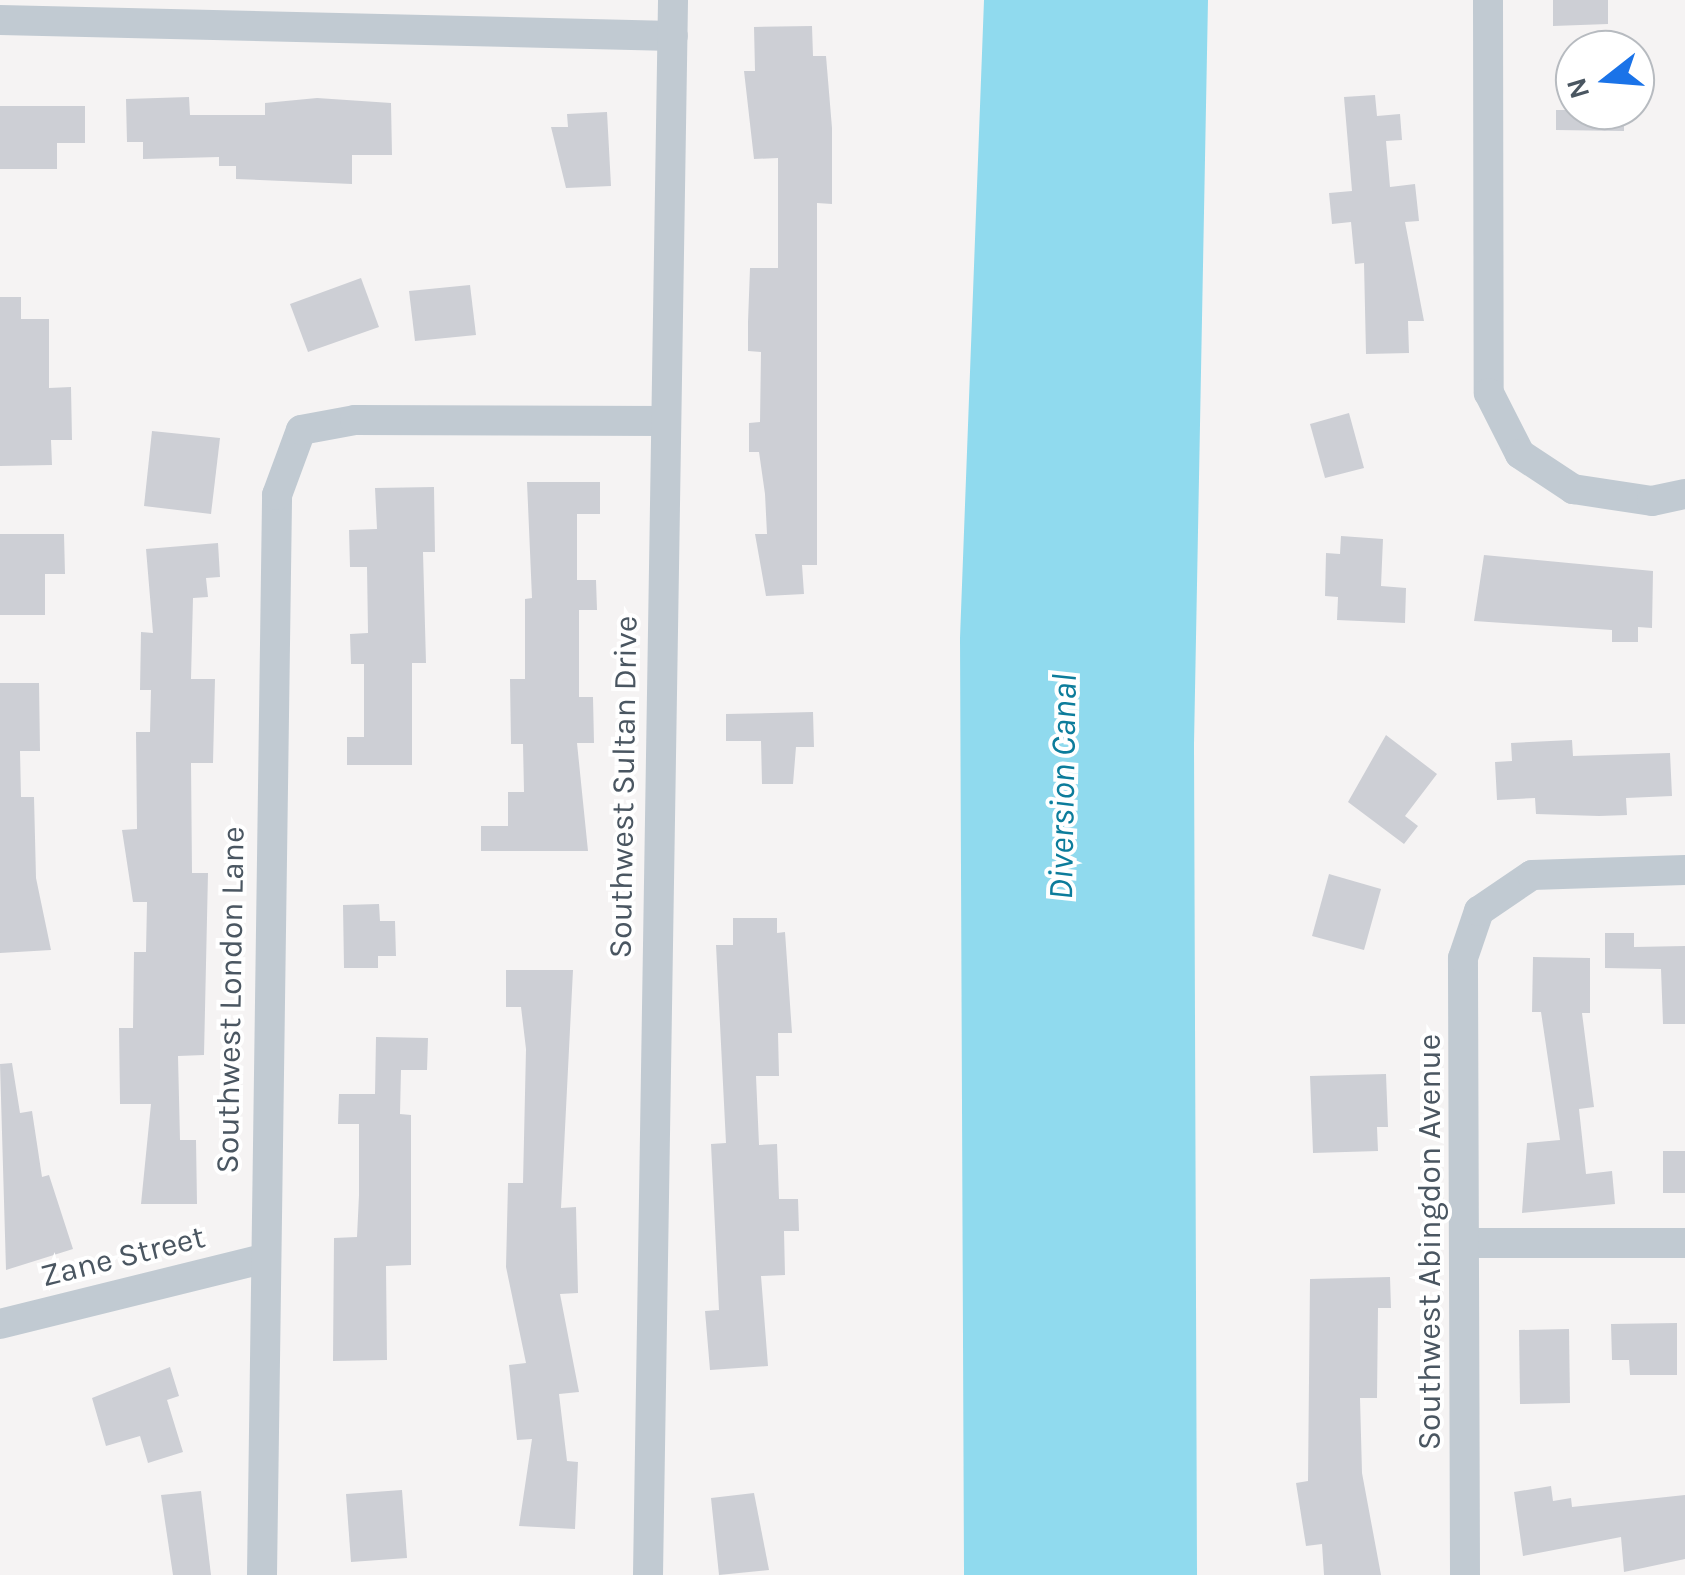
<!DOCTYPE html>
<html>
<head>
<meta charset="utf-8">
<style>
	body { margin:0 }
	#map { position:relative; width:1685px; height:1575px; overflow:hidden; background:#f5f3f3; font-family:Karla,sans-serif }
	div>[style] { position:absolute }
	.water>* { inset:0; background:#90daee }
	.building>* { inset:0; background:#cdcfd5 }
	.minor>* { height:30px; margin:-15px; padding:0 15px; transform-origin:15px; border-radius:15px; background:#c1cad2 }
	span { translate:-50% -50%; white-space:nowrap; text-align:center; line-height:1.15; -webkit-text-stroke:8px #fff; paint-order:stroke }
	.street-label { font-size:32px; color:#4a5661 }
	.water-label { font-size:35px; color:#0c7c9b; font-style:italic }
	.north { position:absolute; left:1555px; top:30px; width:100px; height:100px; box-sizing:border-box; background:#fff; border:2px solid #b7bbc0; border-radius:50%; rotate:253deg; font-size:28px; font-weight:700; line-height:40px; text-align:center; color:#4a5661 }
	.north::after { content:''; display:block; margin:auto; width:35px; height:45px; background:#1a73e8; clip-path:polygon(50% 0,100% 100%,50% 72%,0 100%) }
</style>
</head>
<body>
<div id="map">
	<div class="water">
		<i style="clip-path:polygon(984px 0,1208px 0,1194px 744px,1197px 1575px,964px 1575px,960px 638px)"></i>
	</div>
	<div class="building">
		<i style="clip-path:polygon(1553px 0,1608px 0,1608px 24px,1553px 26px)"></i>
		<i style="clip-path:polygon(812px 26px,813px 56px,826px 56px,832px 128px,832px 204px,817px 203px,817px 565px,802px 565px,804px 594px,766px 596px,755px 534px,767px 534px,765px 494px,759px 452px,749px 452px,749px 423px,760px 422px,761px 352px,748px 351px,748px 322px,750px 268px,778px 268px,778px 158px,754px 159px,744px 71px,755px 71px,754px 27px)"></i>
		<i style="clip-path:polygon(1375px 95px,1377px 116px,1400px 114px,1402px 140px,1386px 141px,1390px 187px,1415px 184px,1419px 221px,1405px 222px,1424px 321px,1408px 321px,1409px 353px,1366px 354px,1364px 263px,1355px 264px,1351px 222px,1332px 224px,1329px 193px,1352px 191px,1344px 97px)"></i>
		<i style="clip-path:polygon(189px 97px,190px 115px,265px 115px,265px 103px,317px 98px,391px 103px,392px 155px,352px 155px,352px 184px,236px 179px,236px 166px,219px 166px,219px 157px,143px 159px,143px 142px,127px 142px,126px 99px)"></i>
		<i style="clip-path:polygon(0 106px,85px 106px,85px 143px,57px 143px,57px 169px,0 169px)"></i>
		<i style="clip-path:polygon(1556px 110px,1624px 110px,1624px 131px,1556px 130px)"></i>
		<i style="clip-path:polygon(607px 112px,611px 186px,566px 188px,551px 127px,568px 127px,567px 114px)"></i>
		<i style="clip-path:polygon(361px 278px,379px 327px,308px 352px,290px 304px)"></i>
		<i style="clip-path:polygon(470px 285px,476px 335px,415px 341px,409px 291px)"></i>
		<i style="clip-path:polygon(0 297px,21px 297px,21px 319px,49px 319px,49px 388px,71px 387px,72px 440px,51px 440px,52px 465px,0 466px)"></i>
		<i style="clip-path:polygon(1349px 413px,1364px 468px,1325px 478px,1310px 424px)"></i>
		<i style="clip-path:polygon(152px 431px,220px 438px,211px 514px,144px 506px)"></i>
		<i style="clip-path:polygon(527px 482px,600px 482px,600px 514px,577px 514px,577px 580px,596px 580px,597px 610px,579px 610px,579px 697px,593px 697px,594px 743px,577px 743px,588px 851px,481px 851px,481px 826px,508px 826px,508px 792px,524px 792px,523px 744px,511px 744px,510px 679px,525px 679px,525px 599px,532px 598px)"></i>
		<i style="clip-path:polygon(434px 487px,435px 552px,423px 552px,426px 663px,412px 663px,412px 765px,347px 765px,347px 737px,364px 737px,364px 664px,351px 664px,350px 634px,368px 633px,367px 567px,350px 567px,349px 530px,377px 529px,375px 488px)"></i>
		<i style="clip-path:polygon(0 534px,64px 534px,65px 574px,45px 574px,45px 615px,0 615px)"></i>
		<i style="clip-path:polygon(1341px 536px,1383px 539px,1381px 586px,1406px 588px,1405px 623px,1337px 620px,1338px 597px,1325px 596px,1326px 553px,1340px 554px)"></i>
		<i style="clip-path:polygon(218px 543px,220px 577px,206px 578px,208px 597px,193px 598px,191px 679px,215px 679px,213px 763px,191px 763px,192px 873px,208px 873px,204px 1055px,178px 1056px,180px 1140px,196px 1140px,197px 1204px,141px 1204px,151px 1104px,120px 1104px,119px 1028px,133px 1028px,134px 952px,146px 952px,147px 902px,133px 902px,122px 830px,137px 829px,136px 732px,150px 732px,151px 690px,140px 690px,141px 632px,153px 633px,146px 549px)"></i>
		<i style="clip-path:polygon(1484px 555px,1653px 571px,1652px 628px,1638px 627px,1638px 642px,1612px 642px,1612px 630px,1474px 621px)"></i>
		<i style="clip-path:polygon(0 683px,39px 683px,40px 751px,20px 751px,21px 797px,34px 797px,36px 878px,51px 950px,0 953px)"></i>
		<i style="clip-path:polygon(813px 712px,814px 747px,796px 747px,793px 784px,762px 784px,761px 741px,726px 741px,726px 714px)"></i>
		<i style="clip-path:polygon(1386px 735px,1437px 774px,1405px 816px,1418px 826px,1404px 844px,1348px 802px)"></i>
		<i style="clip-path:polygon(1572px 740px,1573px 756px,1670px 753px,1672px 796px,1626px 798px,1627px 815px,1599px 816px,1536px 814px,1535px 798px,1497px 800px,1495px 762px,1512px 761px,1511px 743px)"></i>
		<i style="clip-path:polygon(1329px 874px,1381px 889px,1364px 950px,1312px 936px)"></i>
		<i style="clip-path:polygon(379px 904px,380px 921px,395px 921px,396px 956px,378px 956px,378px 968px,344px 968px,343px 905px)"></i>
		<i style="clip-path:polygon(733px 918px,777px 918px,777px 933px,785px 932px,792px 1033px,778px 1033px,779px 1076px,756px 1076px,759px 1145px,777px 1144px,779px 1199px,798px 1199px,799px 1231px,784px 1231px,785px 1275px,761px 1276px,768px 1366px,710px 1370px,705px 1311px,719px 1310px,711px 1144px,726px 1143px,716px 945px,733px 945px)"></i>
		<i style="clip-path:polygon(1605px 933px,1634px 933px,1634px 947px,1685px 946px,1685px 1024px,1663px 1024px,1661px 969px,1605px 968px)"></i>
		<i style="clip-path:polygon(1533px 957px,1590px 958px,1590px 1013px,1582px 1013px,1594px 1107px,1579px 1109px,1586px 1174px,1612px 1171px,1615px 1204px,1522px 1213px,1527px 1143px,1560px 1140px,1541px 1012px,1532px 1012px)"></i>
		<i style="clip-path:polygon(506px 970px,573px 970px,561px 1208px,576px 1207px,578px 1293px,560px 1294px,579px 1392px,559px 1394px,567px 1461px,578px 1462px,575px 1529px,519px 1526px,532px 1439px,517px 1440px,509px 1365px,526px 1363px,506px 1267px,508px 1183px,523px 1183px,526px 1049px,521px 1007px,506px 1007px)"></i>
		<i style="clip-path:polygon(376px 1037px,428px 1038px,427px 1070px,401px 1070px,400px 1114px,411px 1115px,411px 1265px,386px 1266px,387px 1360px,333px 1361px,334px 1238px,357px 1237px,359px 1195px,359px 1124px,338px 1124px,339px 1094px,375px 1094px)"></i>
		<i style="clip-path:polygon(12px 1063px,20px 1113px,32px 1111px,42px 1177px,49px 1175px,73px 1249px,6px 1270px,0 1064px)"></i>
		<i style="clip-path:polygon(1386px 1074px,1388px 1127px,1377px 1127px,1378px 1151px,1313px 1153px,1310px 1076px)"></i>
		<i style="clip-path:polygon(1663px 1151px,1685px 1151px,1685px 1193px,1663px 1193px)"></i>
		<i style="clip-path:polygon(1390px 1277px,1391px 1308px,1378px 1308px,1377px 1398px,1360px 1398px,1362px 1473px,1381px 1575px,1324px 1575px,1322px 1544px,1306px 1546px,1296px 1483px,1308px 1481px,1310px 1279px)"></i>
		<i style="clip-path:polygon(1677px 1323px,1677px 1375px,1630px 1375px,1629px 1360px,1612px 1360px,1611px 1324px)"></i>
		<i style="clip-path:polygon(1569px 1329px,1570px 1403px,1520px 1404px,1519px 1330px)"></i>
		<i style="clip-path:polygon(170px 1367px,179px 1396px,167px 1400px,183px 1452px,148px 1463px,140px 1436px,106px 1446px,92px 1398px)"></i>
		<i style="clip-path:polygon(1551px 1486px,1553px 1501px,1571px 1498px,1572px 1507px,1685px 1495px,1685px 1559px,1624px 1572px,1621px 1537px,1523px 1556px,1514px 1492px)"></i>
		<i style="clip-path:polygon(402px 1490px,407px 1558px,351px 1562px,346px 1494px)"></i>
		<i style="clip-path:polygon(201px 1491px,211px 1575px,173px 1575px,161px 1495px)"></i>
		<i style="clip-path:polygon(754px 1493px,769px 1570px,719px 1575px,711px 1498px)"></i>
	</div>
	<div class="minor">
		<i style="left:1488px;top:0;width:393px;rotate:89.9deg"></i>
		<i style="left:1489px;top:393px;width:68px;rotate:63.1deg"></i>
		<i style="left:1520px;top:454px;width:64px;rotate:33.4deg"></i>
		<i style="left:1573px;top:489px;width:80px;rotate:8.6deg"></i>
		<i style="left:1652px;top:501px;width:34px;rotate:-12deg"></i>
		<i style="left:0;top:20px;width:673px;rotate:1.36deg"></i>
		<i style="left:1470px;top:1243px;width:215px"></i>
		<i style="left:0;top:1324px;width:271px;rotate:-13.9deg"></i>
		<i style="left:262px;top:1575px;width:1080px;rotate:-89.2deg"></i>
		<i style="left:277px;top:495px;width:69px;rotate:-69.7deg"></i>
		<i style="left:301px;top:430px;width:55px;rotate:-10.5deg"></i>
		<i style="left:355px;top:420px;width:310px;rotate:0.2deg"></i>
		<i style="left:648px;top:1575px;width:1575px;rotate:-89.09deg"></i>
		<i style="left:1465px;top:1575px;width:617px;rotate:-90.19deg"></i>
		<i style="left:1463px;top:958px;width:50px;rotate:-71.2deg"></i>
		<i style="left:1479px;top:911px;width:64px;rotate:-34.2deg"></i>
		<i style="left:1532px;top:875px;width:153px;rotate:-1.9deg"></i>
	</div>
	<div class="street-label">
		<span style="left:624px;top:787px;rotate:-89deg">Southwest Sultan Drive</span>
		<span style="left:231px;top:1000px;rotate:-89deg">Southwest London Lane</span>
		<span style="left:1430px;top:1242px;rotate:-90deg">Southwest Abingdon Avenue</span>
		<span style="left:123px;top:1257px;rotate:-14deg">Zane Street</span>
	</div>
	<div class="water-label">
		<span style="left:1063px;top:787px;rotate:-89deg">Diversion Canal</span>
	</div>
	<div class="north">N</div>
</div>
</body>
</html>
